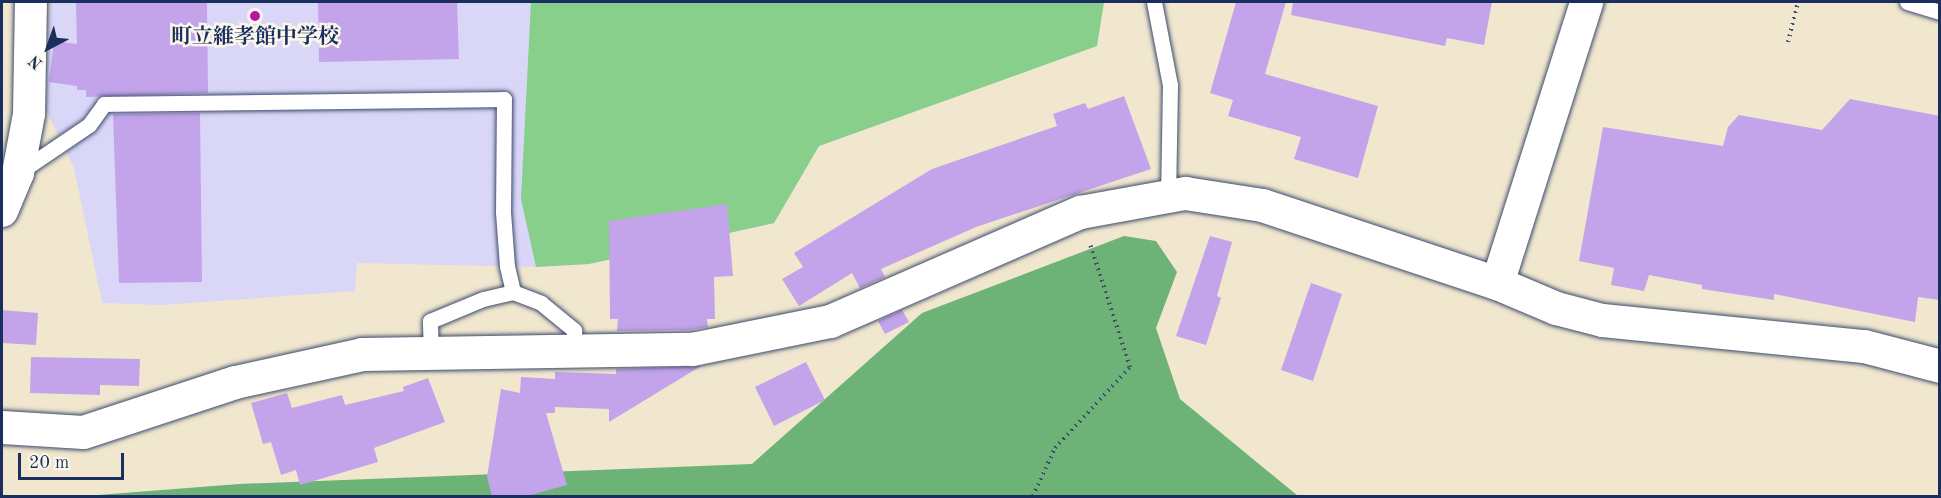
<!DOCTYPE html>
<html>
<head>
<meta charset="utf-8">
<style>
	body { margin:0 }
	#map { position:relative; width:1941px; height:498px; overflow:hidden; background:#f1e7ce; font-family:"Old Standard TT","Noto Serif JP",serif }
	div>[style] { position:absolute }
	.built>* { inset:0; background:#dad6f7 }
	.green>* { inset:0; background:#87cf8a }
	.forest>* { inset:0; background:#6db276 }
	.building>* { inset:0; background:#c3a3e9 }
	.path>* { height:4px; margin-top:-2px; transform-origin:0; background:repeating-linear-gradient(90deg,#3b4b6f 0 1.5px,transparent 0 6px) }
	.roads { filter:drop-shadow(0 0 2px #3b4b6f) drop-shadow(0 0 2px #3b4b6f) }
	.lane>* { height:15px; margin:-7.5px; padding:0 7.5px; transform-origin:7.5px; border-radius:7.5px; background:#fff }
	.street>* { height:32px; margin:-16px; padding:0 16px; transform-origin:16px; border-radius:16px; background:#fff }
	.secondary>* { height:33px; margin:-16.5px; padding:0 16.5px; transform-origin:16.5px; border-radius:16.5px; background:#fff }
	.dots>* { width:16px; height:16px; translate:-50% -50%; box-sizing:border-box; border:3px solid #fbf7ec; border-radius:50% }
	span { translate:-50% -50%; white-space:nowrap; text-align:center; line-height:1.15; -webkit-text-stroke:5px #fbf7ec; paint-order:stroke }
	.poi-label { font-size:21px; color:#1b2f5e; font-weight:700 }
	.frame { position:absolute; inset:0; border:3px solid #1b2f5e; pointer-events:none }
	.north { position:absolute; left:18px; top:18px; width:60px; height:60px; -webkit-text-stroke:4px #fbf7ec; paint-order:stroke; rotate:221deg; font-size:16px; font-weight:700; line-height:24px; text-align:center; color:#1b2f5e }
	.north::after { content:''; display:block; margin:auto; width:21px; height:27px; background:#1b2f5e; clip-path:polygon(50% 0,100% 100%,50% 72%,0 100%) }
	.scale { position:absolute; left:18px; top:453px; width:106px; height:27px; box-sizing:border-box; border:3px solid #1b2f5e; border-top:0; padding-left:8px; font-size:18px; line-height:21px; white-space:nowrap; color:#1b2f5e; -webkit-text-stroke:4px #fbf7ec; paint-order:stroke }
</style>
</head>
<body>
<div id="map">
	<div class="built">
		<i style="clip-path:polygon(50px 2px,1104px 2px,1097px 46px,819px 146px,774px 223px,589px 264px,536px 267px,357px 263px,355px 291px,162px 305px,102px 303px,74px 168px,46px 110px)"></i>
	</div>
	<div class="green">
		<i style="clip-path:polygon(531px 2px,1104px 2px,1097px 46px,819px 146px,774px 223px,589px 264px,536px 267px,521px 199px)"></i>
	</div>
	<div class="forest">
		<i style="clip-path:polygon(1124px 236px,1156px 241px,1177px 272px,1156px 328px,1180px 399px,1298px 496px,85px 496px,239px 484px,752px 464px,922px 313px)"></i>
	</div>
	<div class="building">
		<i style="clip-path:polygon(76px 2px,207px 2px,208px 93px,86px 97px,86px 90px,77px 90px,77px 86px,49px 82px,54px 41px,77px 44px)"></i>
		<i style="clip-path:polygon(318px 2px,457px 2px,459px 59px,319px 62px)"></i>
		<i style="clip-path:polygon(1236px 2px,1286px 2px,1265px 74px,1378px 106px,1358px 178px,1294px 159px,1301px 137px,1228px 116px,1233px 100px,1210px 93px)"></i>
		<i style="clip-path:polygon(1293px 2px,1492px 2px,1484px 45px,1447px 38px,1445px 46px,1291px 15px)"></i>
		<i style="clip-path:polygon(1124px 96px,1151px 169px,976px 227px,881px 269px,885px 277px,860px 288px,852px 273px,799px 306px,782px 279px,803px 267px,794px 253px,932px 169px,1057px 126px,1053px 114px,1085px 103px,1088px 109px)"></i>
		<i style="clip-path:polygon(1850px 99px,1940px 116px,1940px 300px,1918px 297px,1915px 322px,1774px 294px,1774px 300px,1702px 289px,1702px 285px,1649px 275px,1644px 291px,1611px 285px,1614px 268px,1579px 261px,1603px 127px,1723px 146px,1728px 127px,1739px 115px,1822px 130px)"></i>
		<i style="clip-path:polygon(200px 113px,202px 282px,119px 283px,113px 114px)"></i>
		<i style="clip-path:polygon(727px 204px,733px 276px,714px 277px,715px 319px,707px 319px,708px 327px,690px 330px,617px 331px,618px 319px,610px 319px,609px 221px)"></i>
		<i style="clip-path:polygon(1210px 236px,1232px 242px,1217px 296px,1221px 298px,1206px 345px,1176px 336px)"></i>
		<i style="clip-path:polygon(1311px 283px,1342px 294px,1313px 381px,1281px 370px)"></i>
		<i style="clip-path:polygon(2px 310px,38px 313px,36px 345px,2px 343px)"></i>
		<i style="clip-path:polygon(902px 310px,909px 322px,885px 334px,878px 321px)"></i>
		<i style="clip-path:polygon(31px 357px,140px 359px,139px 386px,100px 385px,100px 395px,30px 393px)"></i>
		<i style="clip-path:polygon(806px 362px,825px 400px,774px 426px,755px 387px)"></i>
		<i style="clip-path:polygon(701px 366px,609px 422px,609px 409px,555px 407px,555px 413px,546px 413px,567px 485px,527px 496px,492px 496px,487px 477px,501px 389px,520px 393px,521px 377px,555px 379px,555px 372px,616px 374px,616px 369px)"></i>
		<i style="clip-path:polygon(428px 378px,445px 422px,374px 448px,378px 462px,300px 485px,296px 470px,281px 475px,271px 442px,263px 444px,251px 403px,287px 393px,292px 408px,342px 395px,345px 405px,404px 391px,403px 387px)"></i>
	</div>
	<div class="path">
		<i style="left:1788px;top:42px;width:41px;rotate:-76deg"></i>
		<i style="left:1033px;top:496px;width:53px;rotate:-65.4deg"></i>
		<i style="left:1055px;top:448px;width:110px;rotate:-47.2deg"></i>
		<i style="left:1130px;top:367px;width:129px;rotate:-108deg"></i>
	</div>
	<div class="roads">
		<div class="lane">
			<i style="left:1154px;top:2px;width:85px;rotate:79.1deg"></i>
			<i style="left:1170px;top:85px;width:112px;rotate:91deg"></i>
			<i style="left:1907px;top:2px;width:34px;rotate:17deg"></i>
			<i style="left:21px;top:171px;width:82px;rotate:-34.1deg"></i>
			<i style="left:89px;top:125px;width:26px;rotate:-54deg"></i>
			<i style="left:104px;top:104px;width:400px;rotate:-0.7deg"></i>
			<i style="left:504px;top:99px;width:113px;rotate:90.5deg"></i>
			<i style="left:503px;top:212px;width:54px;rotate:85.8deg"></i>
			<i style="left:507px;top:266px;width:27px;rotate:77deg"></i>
			<i style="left:513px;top:292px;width:30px;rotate:21deg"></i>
			<i style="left:541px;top:303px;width:43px;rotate:39.3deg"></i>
			<i style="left:574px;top:330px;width:21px;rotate:87deg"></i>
			<i style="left:431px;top:353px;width:32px;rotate:-92deg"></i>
			<i style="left:430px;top:321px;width:57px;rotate:-22.5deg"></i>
			<i style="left:483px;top:299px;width:31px;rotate:-13deg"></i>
		</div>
		<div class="street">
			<i style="left:2px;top:211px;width:41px;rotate:-67.2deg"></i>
			<i style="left:18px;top:173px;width:60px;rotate:-79.4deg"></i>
			<i style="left:29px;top:114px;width:112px;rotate:-89deg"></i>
		</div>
		<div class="secondary">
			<i style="left:1497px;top:283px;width:295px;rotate:-72.4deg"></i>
			<i style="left:2px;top:427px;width:81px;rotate:3.5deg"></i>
			<i style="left:83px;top:432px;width:160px;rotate:-18.2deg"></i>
			<i style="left:235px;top:382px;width:130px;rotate:-12.4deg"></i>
			<i style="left:362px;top:354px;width:330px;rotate:-0.9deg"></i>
			<i style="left:692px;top:349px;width:141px;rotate:-11.5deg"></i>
			<i style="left:830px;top:321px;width:273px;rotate:-23.6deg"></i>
			<i style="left:1080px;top:212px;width:107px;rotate:-10.3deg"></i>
			<i style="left:1185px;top:193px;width:78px;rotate:8.9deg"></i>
			<i style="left:1262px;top:205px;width:248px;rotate:18.4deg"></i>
			<i style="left:1497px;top:283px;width:64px;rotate:23deg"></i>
			<i style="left:1556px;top:308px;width:48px;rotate:14.6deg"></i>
			<i style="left:1602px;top:320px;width:263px;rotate:5.7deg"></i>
			<i style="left:1864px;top:346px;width:79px;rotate:14.7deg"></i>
		</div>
	</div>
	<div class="dots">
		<i style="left:255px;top:16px;background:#b5179e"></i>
	</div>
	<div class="poi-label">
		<span style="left:255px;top:38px">町立維孝館中学校</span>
	</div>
	<div class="frame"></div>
	<div class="north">N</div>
	<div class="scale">20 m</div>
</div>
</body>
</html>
